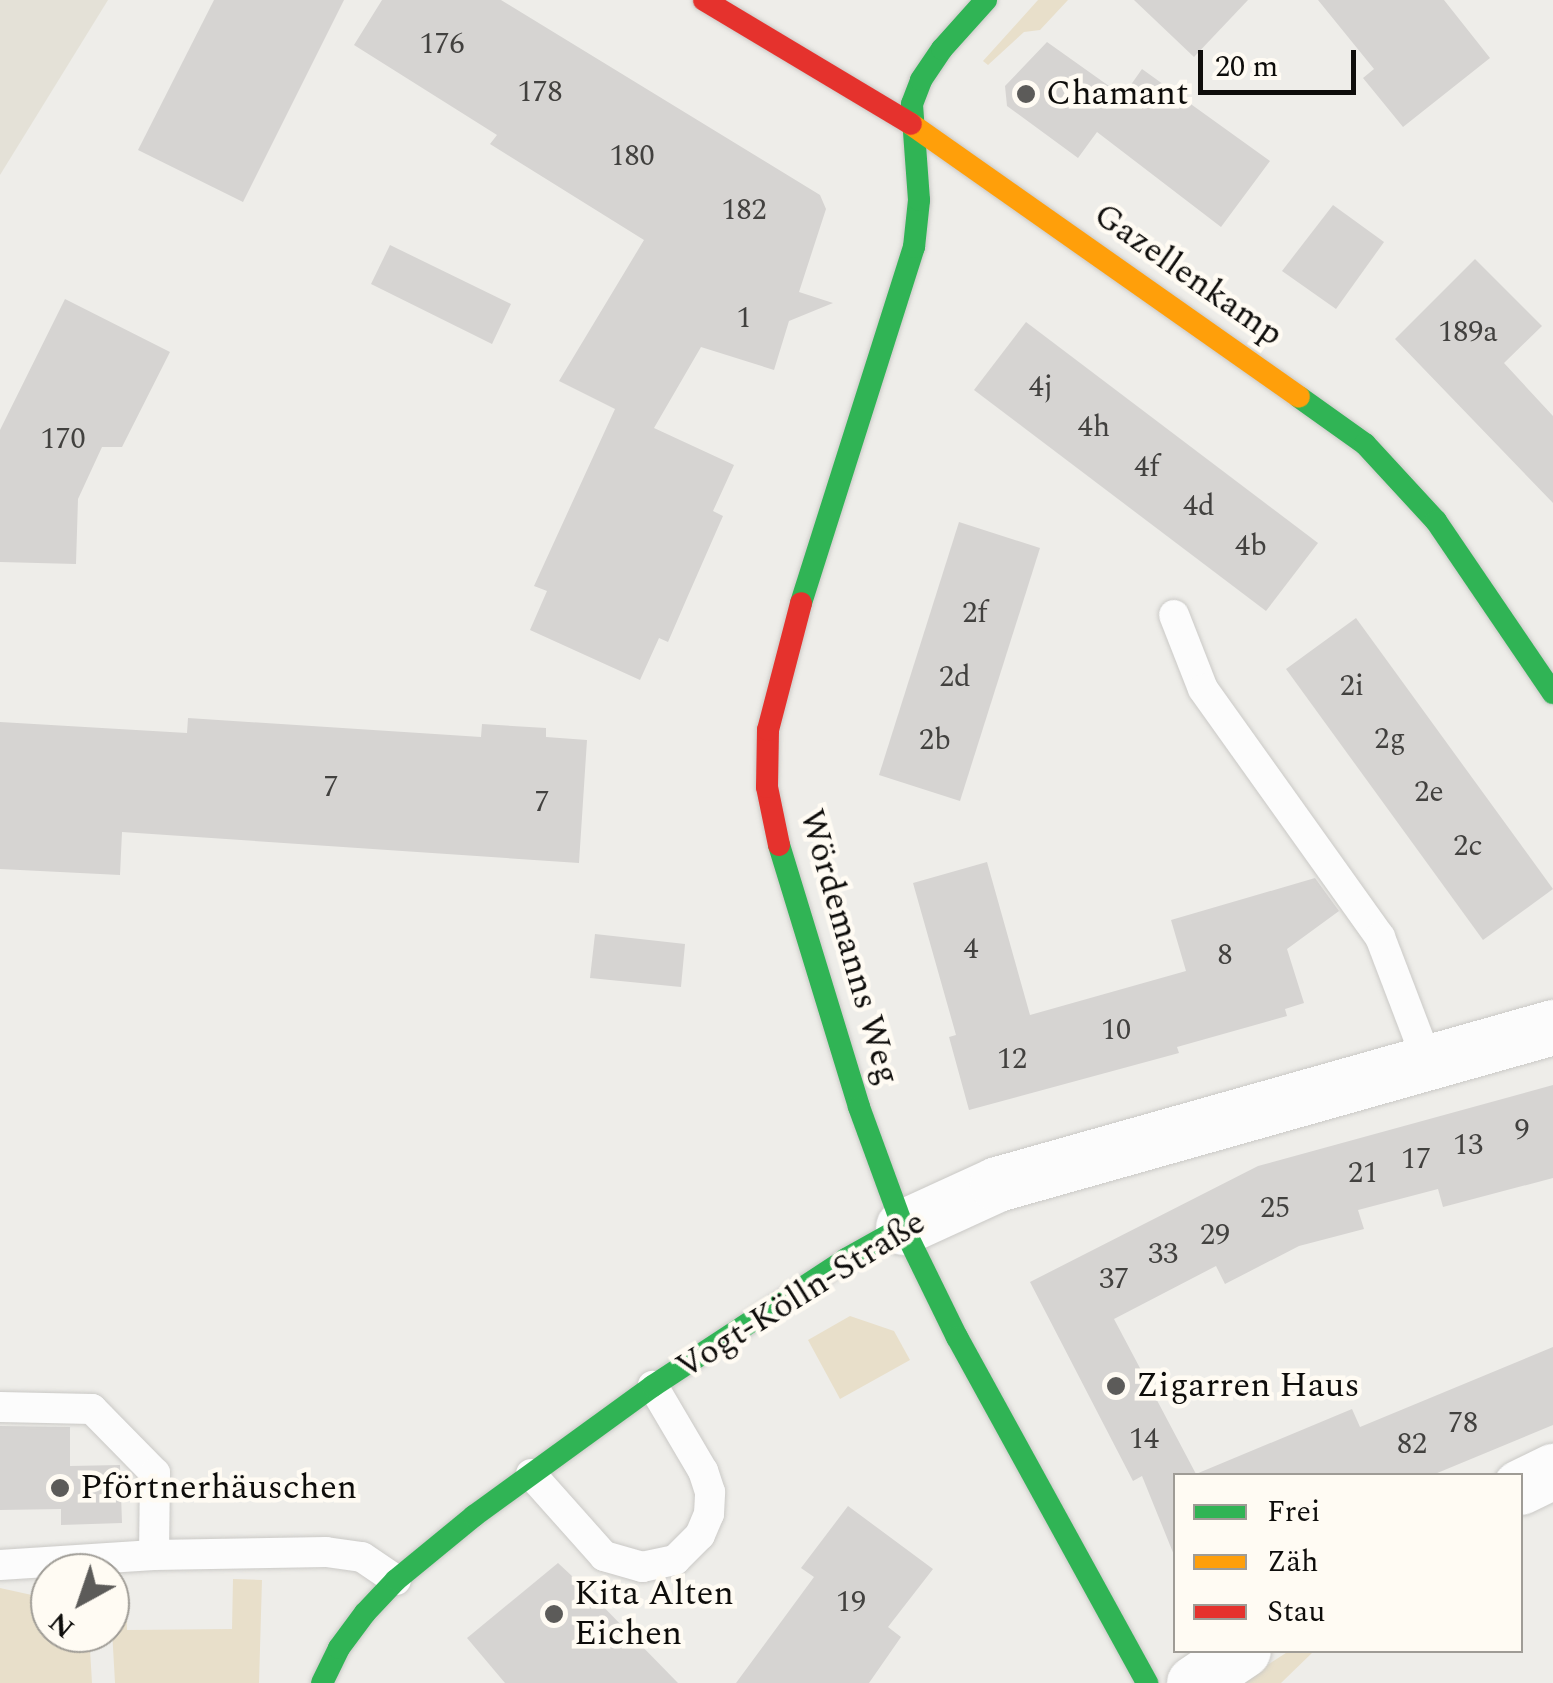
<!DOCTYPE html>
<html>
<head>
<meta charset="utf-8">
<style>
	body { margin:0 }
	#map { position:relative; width:1553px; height:1683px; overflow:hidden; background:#eeede9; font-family:Spectral,serif }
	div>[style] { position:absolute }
	.built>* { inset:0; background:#e4e1d7 }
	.green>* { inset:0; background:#e8dfca }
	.building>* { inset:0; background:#d6d4d2 }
	.roads { filter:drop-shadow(0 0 2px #cac9c6) drop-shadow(0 0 2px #cac9c6) }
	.lane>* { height:30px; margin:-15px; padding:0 15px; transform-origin:15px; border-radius:15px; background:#fcfcfc }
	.street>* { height:55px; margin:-27.5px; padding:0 27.5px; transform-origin:27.5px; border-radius:27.5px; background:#fcfcfc }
	.fast>* { height:22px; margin:-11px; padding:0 11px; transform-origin:11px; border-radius:11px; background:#30b455 }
	.slow>* { height:22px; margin:-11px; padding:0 11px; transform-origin:11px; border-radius:11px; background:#ff9f0a }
	.jam>* { height:22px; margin:-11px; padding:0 11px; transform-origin:11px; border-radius:11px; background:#e5322d }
	.dots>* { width:28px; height:28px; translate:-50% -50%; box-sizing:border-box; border:5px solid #fffbf3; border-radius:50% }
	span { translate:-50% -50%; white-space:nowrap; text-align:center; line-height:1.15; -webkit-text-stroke:9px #fffbf3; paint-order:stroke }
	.number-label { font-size:30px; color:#42413f }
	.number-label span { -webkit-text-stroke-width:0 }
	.poi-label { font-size:35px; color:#0e0d0b }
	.left { translate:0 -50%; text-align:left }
	.street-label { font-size:35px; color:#0e0d0b }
	.legend { position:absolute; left:1173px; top:1473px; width:350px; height:180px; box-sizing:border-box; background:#fffbf3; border:2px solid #9f9c96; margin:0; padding:12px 18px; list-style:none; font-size:30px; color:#0e0d0b }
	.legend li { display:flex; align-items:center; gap:20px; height:50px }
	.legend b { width:50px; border:2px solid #9f9c96 }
	.north { position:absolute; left:30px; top:1553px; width:100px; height:100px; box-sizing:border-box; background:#fffbf3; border:2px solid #9f9c96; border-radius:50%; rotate:220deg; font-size:28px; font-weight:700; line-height:40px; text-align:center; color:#0e0d0b }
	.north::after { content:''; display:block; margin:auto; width:35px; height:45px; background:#5c5b59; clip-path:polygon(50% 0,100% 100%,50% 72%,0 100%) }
	.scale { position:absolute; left:1198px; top:50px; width:158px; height:45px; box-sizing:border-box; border:5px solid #0e0d0b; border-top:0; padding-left:12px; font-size:30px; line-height:35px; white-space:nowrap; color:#0e0d0b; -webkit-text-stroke:8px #fffbf3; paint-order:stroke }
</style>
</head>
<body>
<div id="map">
	<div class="built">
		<i style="clip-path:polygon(0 0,108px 0,0 175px)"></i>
	</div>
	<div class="green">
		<i style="clip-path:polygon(1038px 0,1068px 0,1040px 30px,1024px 32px,988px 65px,983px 61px)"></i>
		<i style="clip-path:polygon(850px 1316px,894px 1331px,910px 1360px,840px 1399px,808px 1340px)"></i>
		<i style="clip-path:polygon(233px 1579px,262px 1580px,259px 1683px,115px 1683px,110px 1594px,126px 1594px,127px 1630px,232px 1629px)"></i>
		<i style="clip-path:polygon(0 1588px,50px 1599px,50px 1633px,89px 1633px,92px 1683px,0 1683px)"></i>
		<i style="clip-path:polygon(1289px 1651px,1314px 1651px,1281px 1683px,1239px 1683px)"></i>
	</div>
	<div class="building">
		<i style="clip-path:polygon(214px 0,344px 0,243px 202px,138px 150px)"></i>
		<i style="clip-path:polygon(382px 0,501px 0,820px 195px,826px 209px,799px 292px,833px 303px,789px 321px,774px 370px,701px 347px,654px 428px,734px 465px,713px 511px,723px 516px,687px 598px,668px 642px,659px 638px,640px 680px,530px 630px,547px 591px,534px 586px,615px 409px,559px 381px,644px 240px,490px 144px,497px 135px,354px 45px)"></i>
		<i style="clip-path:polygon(1134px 0,1248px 0,1194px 57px)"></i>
		<i style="clip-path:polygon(1318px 0,1444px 0,1490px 58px,1403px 127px,1363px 78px,1374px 69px)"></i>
		<i style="clip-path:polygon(1047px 42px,1123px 96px,1142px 69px,1270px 161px,1221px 227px,1097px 132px,1078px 158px,1007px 106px,1005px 86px)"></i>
		<i style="clip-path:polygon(1333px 205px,1384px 242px,1336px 309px,1282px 271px)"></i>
		<i style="clip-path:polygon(390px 245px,511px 304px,492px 344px,371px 284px)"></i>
		<i style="clip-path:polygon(1475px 259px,1542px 326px,1504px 363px,1553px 416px,1553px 503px,1395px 339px)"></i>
		<i style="clip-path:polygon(65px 299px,170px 352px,122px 447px,102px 447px,78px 499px,76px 564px,0 562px,0 430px)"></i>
		<i style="clip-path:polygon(1026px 322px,1318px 543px,1266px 611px,974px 390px)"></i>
		<i style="clip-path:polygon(959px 522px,1040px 548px,960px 801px,879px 775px)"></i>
		<i style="clip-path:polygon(1356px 618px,1553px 889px,1483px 940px,1286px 669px)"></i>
		<i style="clip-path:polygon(188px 718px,481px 737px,482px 724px,546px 728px,546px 737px,587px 740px,579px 863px,122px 832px,120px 875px,0 869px,0 722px,187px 733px)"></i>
		<i style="clip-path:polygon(987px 862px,1030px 1015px,1186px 971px,1171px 920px,1315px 878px,1339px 911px,1287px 949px,1304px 1003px,1285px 1009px,1287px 1016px,1177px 1047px,1179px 1053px,969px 1110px,949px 1037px,956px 1035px,913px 883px)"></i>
		<i style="clip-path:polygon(595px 934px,685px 944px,681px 987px,590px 978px)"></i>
		<i style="clip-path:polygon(1553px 1085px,1553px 1178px,1443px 1207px,1438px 1189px,1358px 1210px,1364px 1229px,1299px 1246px,1225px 1284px,1216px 1266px,1114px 1319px,1196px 1474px,1352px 1409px,1360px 1427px,1553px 1347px,1553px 1425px,1430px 1476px,1176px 1476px,1174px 1555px,1142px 1476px,1133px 1481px,1030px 1282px,1258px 1166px)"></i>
		<i style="clip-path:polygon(0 1426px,70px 1427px,70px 1466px,120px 1465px,122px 1523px,61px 1525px,61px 1509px,0 1510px)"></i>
		<i style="clip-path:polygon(848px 1506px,933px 1569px,888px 1627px,901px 1637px,869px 1683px,736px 1683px,814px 1577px,801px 1568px)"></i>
		<i style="clip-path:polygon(558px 1563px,587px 1590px,678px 1683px,505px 1683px,467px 1638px)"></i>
	</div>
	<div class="roads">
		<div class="lane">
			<i style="left:1174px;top:615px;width:79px;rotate:68.6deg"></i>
			<i style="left:1203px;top:689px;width:305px;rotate:54.5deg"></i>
			<i style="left:1380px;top:937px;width:135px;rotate:69.1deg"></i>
			<i style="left:0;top:1407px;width:92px;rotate:1.2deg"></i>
			<i style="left:92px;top:1409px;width:90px;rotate:45.5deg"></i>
			<i style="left:155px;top:1473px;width:82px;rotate:90.7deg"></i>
			<i style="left:531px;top:1474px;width:110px;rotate:48.3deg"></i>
			<i style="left:604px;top:1556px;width:40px;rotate:16deg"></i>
			<i style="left:642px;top:1567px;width:34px;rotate:-12deg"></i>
			<i style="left:675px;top:1560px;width:35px;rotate:-45deg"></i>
			<i style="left:700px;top:1535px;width:23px;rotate:-67deg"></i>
			<i style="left:709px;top:1514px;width:22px;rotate:-87deg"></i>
			<i style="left:710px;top:1492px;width:22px;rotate:-108deg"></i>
			<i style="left:703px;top:1471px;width:99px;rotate:-120.5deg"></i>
			<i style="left:0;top:1565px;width:154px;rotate:-3.7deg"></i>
			<i style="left:154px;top:1555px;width:172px;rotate:-1deg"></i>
			<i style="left:326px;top:1552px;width:36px;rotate:8deg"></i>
			<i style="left:362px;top:1557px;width:41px;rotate:34.1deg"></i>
		</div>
		<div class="street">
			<i style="left:903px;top:1227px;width:103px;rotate:-24.6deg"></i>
			<i style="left:997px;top:1184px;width:578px;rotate:-15.77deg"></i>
			<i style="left:1520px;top:1487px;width:37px;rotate:-26deg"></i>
			<i style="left:1194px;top:1683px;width:59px;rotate:-34deg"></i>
		</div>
		<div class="fast">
			<i style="left:1299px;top:397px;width:81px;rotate:35.5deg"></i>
			<i style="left:1365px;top:444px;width:105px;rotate:47.3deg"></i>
			<i style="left:1436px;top:521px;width:208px;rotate:55.8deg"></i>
			<i style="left:801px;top:603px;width:374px;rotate:-72.4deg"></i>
			<i style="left:914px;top:247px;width:47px;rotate:-83.9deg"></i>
			<i style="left:919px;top:200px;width:96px;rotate:-94.2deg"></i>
			<i style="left:912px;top:104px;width:26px;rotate:-69deg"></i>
			<i style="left:921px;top:80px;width:37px;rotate:-56deg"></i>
			<i style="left:942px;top:49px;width:66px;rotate:-48.1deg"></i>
			<i style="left:779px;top:845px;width:274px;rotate:73deg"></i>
			<i style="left:859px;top:1107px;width:128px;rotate:69.9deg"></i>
			<i style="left:903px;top:1227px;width:123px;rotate:63.9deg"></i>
			<i style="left:957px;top:1337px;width:395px;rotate:61.2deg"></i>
			<i style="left:322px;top:1683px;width:39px;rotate:-64deg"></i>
			<i style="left:339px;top:1648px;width:44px;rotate:-53.4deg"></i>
			<i style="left:365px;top:1613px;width:45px;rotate:-46.8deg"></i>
			<i style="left:396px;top:1580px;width:101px;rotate:-39.4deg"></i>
			<i style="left:474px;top:1516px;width:221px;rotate:-36deg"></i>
			<i style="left:653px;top:1386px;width:231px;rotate:-33.3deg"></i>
			<i style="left:846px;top:1259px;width:65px;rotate:-29.3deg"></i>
		</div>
		<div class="slow">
			<i style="left:911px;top:124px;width:474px;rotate:35.1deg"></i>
		</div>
		<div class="jam">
			<i style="left:704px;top:0;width:241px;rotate:30.9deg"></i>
			<i style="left:779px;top:845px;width:59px;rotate:-101.7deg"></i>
			<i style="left:767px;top:787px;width:57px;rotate:-89deg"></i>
			<i style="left:768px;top:730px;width:131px;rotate:-75.4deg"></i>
		</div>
	</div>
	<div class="dots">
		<i style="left:1026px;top:94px;background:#5c5b59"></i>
		<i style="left:1116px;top:1386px;background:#5c5b59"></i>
		<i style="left:60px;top:1488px;background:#5c5b59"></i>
		<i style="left:554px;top:1614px;background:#5c5b59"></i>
	</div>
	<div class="number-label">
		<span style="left:442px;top:44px">176</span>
		<span style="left:540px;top:92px">178</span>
		<span style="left:632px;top:156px">180</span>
		<span style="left:744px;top:210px">182</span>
		<span style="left:744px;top:318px">1</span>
		<span style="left:1468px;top:332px">189a</span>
		<span style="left:1041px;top:387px">4j</span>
		<span style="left:1094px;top:427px">4h</span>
		<span style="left:63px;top:439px">170</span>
		<span style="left:1147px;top:467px">4f</span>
		<span style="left:1199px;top:506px">4d</span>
		<span style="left:1251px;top:546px">4b</span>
		<span style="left:975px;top:613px">2f</span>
		<span style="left:955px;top:677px">2d</span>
		<span style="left:1352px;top:686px">2i</span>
		<span style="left:1390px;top:739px">2g</span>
		<span style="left:935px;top:740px">2b</span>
		<span style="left:331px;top:787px">7</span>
		<span style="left:1429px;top:792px">2e</span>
		<span style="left:542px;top:802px">7</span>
		<span style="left:1468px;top:846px">2c</span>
		<span style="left:971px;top:949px">4</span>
		<span style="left:1225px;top:955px">8</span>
		<span style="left:1116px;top:1030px">10</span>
		<span style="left:1012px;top:1059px">12</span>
		<span style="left:1522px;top:1130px">9</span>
		<span style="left:1468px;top:1145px">13</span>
		<span style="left:1416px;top:1159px">17</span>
		<span style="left:1363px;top:1173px">21</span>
		<span style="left:1275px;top:1208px">25</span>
		<span style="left:1215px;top:1235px">29</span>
		<span style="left:1163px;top:1254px">33</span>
		<span style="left:1114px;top:1279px">37</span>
		<span style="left:1463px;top:1423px">78</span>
		<span style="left:1144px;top:1439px">14</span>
		<span style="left:1412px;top:1444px">82</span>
		<span style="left:851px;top:1602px">19</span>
	</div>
	<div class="poi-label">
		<span class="left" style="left:1046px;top:94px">Chamant</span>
		<span class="left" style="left:1136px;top:1386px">Zigarren Haus</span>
		<span class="left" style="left:80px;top:1488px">Pförtnerhäuschen</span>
		<span class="left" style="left:574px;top:1614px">Kita Alten<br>Eichen</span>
	</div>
	<div class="street-label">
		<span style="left:1188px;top:275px;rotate:35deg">Gazellenkamp</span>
		<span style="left:849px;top:947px;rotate:74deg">Wördemanns Weg</span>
		<span style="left:801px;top:1295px;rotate:-32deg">Vogt-Kölln-Straße</span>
	</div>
	<ul class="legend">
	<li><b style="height:12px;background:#30b455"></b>Frei</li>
	<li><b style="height:12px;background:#ff9f0a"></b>Zäh</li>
	<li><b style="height:12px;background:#e5322d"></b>Stau</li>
	</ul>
	<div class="north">N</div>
	<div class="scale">20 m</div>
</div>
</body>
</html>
